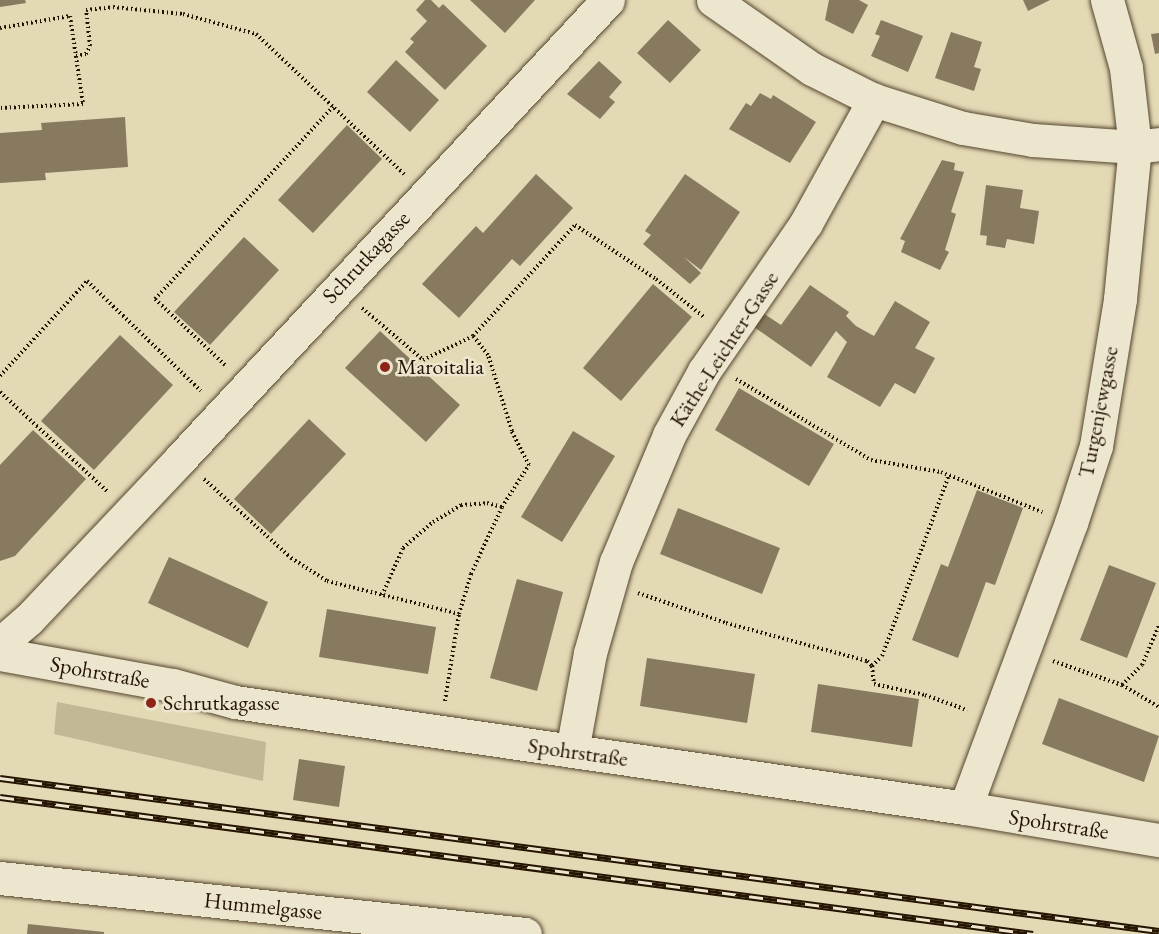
<!DOCTYPE html>
<html>
<head>
<meta charset="utf-8">
<style>
	body { margin:0 }
	#map { position:relative; width:1159px; height:934px; overflow:hidden; background:#e4d9b5; font-family:"EB Garamond",serif }
	div>[style] { position:absolute }
	.green>* { inset:0; background:#c3b896 }
	.building>* { inset:0; background:#887a5f }
	.path>* { height:4px; margin-top:-2px; transform-origin:0; background:repeating-linear-gradient(90deg,#241401 0 1.5px,transparent 0 4.5px) }
	.roads { filter:drop-shadow(0 0 2px #54452e) drop-shadow(0 0 2px #54452e) }
	.minor>* { height:33px; margin:-16.5px; padding:0 16.5px; transform-origin:16.5px; border-radius:16.5px; background:#ede6cf }
	.rail>* { height:7px; margin-top:-3.5px; transform-origin:0; background:repeating-linear-gradient(90deg,#ede6cf 0 14px,#241401 0 28px); box-sizing:border-box; border-block:2px solid #241401 }
	.dots>* { width:16px; height:16px; translate:-50% -50%; box-sizing:border-box; border:3px solid #ede6cf; border-radius:50% }
	span { translate:-50% -50%; white-space:nowrap; text-align:center; line-height:1.15; -webkit-text-stroke:5px #ede6cf; paint-order:stroke }
	.street-label { font-size:22px; color:#241401 }
	.poi-label { font-size:22px; color:#241401 }
	.left { translate:0 -50%; text-align:left }
</style>
</head>
<body>
<div id="map">
	<div class="green">
		<i style="clip-path:polygon(57px 702px,266px 742px,263px 781px,54px 734px)"></i>
	</div>
	<div class="building">
		<i style="clip-path:polygon(0 0,25px 0,26px 3px,0 7px)"></i>
		<i style="clip-path:polygon(425px 0,431px 0,439px 8px,443px 4px,487px 46px,445px 90px,405px 52px,414px 42px,410px 39px,427px 21px,416px 10px)"></i>
		<i style="clip-path:polygon(470px 0,535px 0,505px 33px)"></i>
		<i style="clip-path:polygon(829px 0,859px 0,868px 5px,853px 34px,825px 20px)"></i>
		<i style="clip-path:polygon(1023px 0,1050px 0,1028px 11px)"></i>
		<i style="clip-path:polygon(668px 20px,701px 50px,670px 83px,637px 53px)"></i>
		<i style="clip-path:polygon(881px 20px,923px 36px,908px 72px,871px 56px,880px 36px,875px 34px)"></i>
		<i style="clip-path:polygon(951px 32px,982px 42px,974px 67px,981px 69px,974px 91px,935px 78px)"></i>
		<i style="clip-path:polygon(1159px 33px,1159px 53px,1155px 54px,1151px 34px)"></i>
		<i style="clip-path:polygon(396px 60px,439px 100px,410px 132px,367px 92px)"></i>
		<i style="clip-path:polygon(599px 61px,622px 82px,609px 97px,615px 102px,600px 119px,567px 94px)"></i>
		<i style="clip-path:polygon(760px 93px,771px 99px,773px 95px,816px 122px,790px 163px,729px 129px,746px 103px,751px 106px)"></i>
		<i style="clip-path:polygon(125px 117px,128px 167px,45px 173px,46px 180px,0 183px,0 133px,42px 130px,41px 123px)"></i>
		<i style="clip-path:polygon(347px 125px,382px 159px,313px 233px,278px 200px)"></i>
		<i style="clip-path:polygon(942px 160px,955px 163px,954px 170px,964px 172px,951px 212px,956px 214px,945px 250px,949px 252px,940px 270px,901px 252px,905px 241px,900px 239px)"></i>
		<i style="clip-path:polygon(536px 174px,573px 208px,520px 266px,512px 259px,459px 318px,422px 284px,476px 226px,483px 233px)"></i>
		<i style="clip-path:polygon(685px 174px,740px 212px,701px 270px,684px 257px,701px 273px,690px 284px,643px 244px,651px 235px,645px 231px)"></i>
		<i style="clip-path:polygon(986px 185px,1023px 190px,1020px 208px,1039px 211px,1034px 244px,1007px 239px,1005px 248px,986px 245px,987px 236px,980px 235px)"></i>
		<i style="clip-path:polygon(244px 237px,279px 270px,210px 345px,174px 312px)"></i>
		<i style="clip-path:polygon(653px 284px,692px 317px,621px 401px,583px 368px)"></i>
		<i style="clip-path:polygon(810px 285px,849px 312px,846px 316px,856px 326px,874px 336px,895px 301px,930px 322px,915px 348px,935px 358px,915px 394px,895px 383px,880px 407px,827px 377px,847px 342px,836px 331px,811px 367px,754px 327px,763px 313px,781px 325px)"></i>
		<i style="clip-path:polygon(380px 331px,460px 405px,426px 442px,345px 368px)"></i>
		<i style="clip-path:polygon(120px 335px,173px 385px,94px 470px,41px 421px)"></i>
		<i style="clip-path:polygon(739px 388px,834px 444px,809px 486px,715px 430px)"></i>
		<i style="clip-path:polygon(309px 419px,346px 454px,271px 534px,234px 499px)"></i>
		<i style="clip-path:polygon(33px 430px,86px 479px,15px 556px,0 561px,0 465px)"></i>
		<i style="clip-path:polygon(573px 431px,615px 456px,562px 542px,521px 517px)"></i>
		<i style="clip-path:polygon(977px 490px,1023px 508px,995px 585px,986px 582px,958px 658px,912px 640px,941px 564px,948px 567px)"></i>
		<i style="clip-path:polygon(678px 508px,780px 548px,762px 594px,660px 554px)"></i>
		<i style="clip-path:polygon(169px 557px,268px 602px,248px 648px,148px 603px)"></i>
		<i style="clip-path:polygon(1109px 565px,1156px 583px,1127px 658px,1080px 640px)"></i>
		<i style="clip-path:polygon(517px 579px,563px 592px,537px 691px,490px 678px)"></i>
		<i style="clip-path:polygon(327px 609px,436px 627px,428px 674px,319px 657px)"></i>
		<i style="clip-path:polygon(647px 658px,755px 674px,747px 723px,640px 706px)"></i>
		<i style="clip-path:polygon(818px 684px,919px 699px,912px 747px,811px 732px)"></i>
		<i style="clip-path:polygon(1059px 698px,1159px 736px,1144px 782px,1042px 744px)"></i>
		<i style="clip-path:polygon(299px 759px,345px 766px,339px 807px,293px 800px)"></i>
		<i style="clip-path:polygon(28px 924px,104px 932px,104px 934px,27px 934px)"></i>
	</div>
	<div class="path">
		<i style="left:0;top:28px;width:71px;rotate:-9.7deg"></i>
		<i style="left:70px;top:16px;width:89px;rotate:81.6deg"></i>
		<i style="left:83px;top:104px;width:83px;rotate:177.2deg"></i>
		<i style="left:76px;top:56px;width:10px;rotate:-11deg"></i>
		<i style="left:86px;top:54px;width:9px;rotate:-63deg"></i>
		<i style="left:90px;top:46px;width:36px;rotate:-96deg"></i>
		<i style="left:86px;top:10px;width:27px;rotate:-6deg"></i>
		<i style="left:113px;top:7px;width:70px;rotate:5.7deg"></i>
		<i style="left:183px;top:14px;width:76px;rotate:15.3deg"></i>
		<i style="left:256px;top:34px;width:204px;rotate:43.4deg"></i>
		<i style="left:362px;top:308px;width:80px;rotate:40.4deg"></i>
		<i style="left:423px;top:360px;width:55px;rotate:-25.6deg"></i>
		<i style="left:473px;top:336px;width:151px;rotate:-47.4deg"></i>
		<i style="left:575px;top:225px;width:97px;rotate:33.7deg"></i>
		<i style="left:656px;top:279px;width:61px;rotate:38.4deg"></i>
		<i style="left:225px;top:365px;width:96px;rotate:-136.7deg"></i>
		<i style="left:155px;top:299px;width:262px;rotate:-47.2deg"></i>
		<i style="left:0;top:376px;width:129px;rotate:-47.5deg"></i>
		<i style="left:87px;top:281px;width:158px;rotate:44deg"></i>
		<i style="left:736px;top:379px;width:157px;rotate:31deg"></i>
		<i style="left:871px;top:460px;width:71px;rotate:9.7deg"></i>
		<i style="left:941px;top:472px;width:109px;rotate:21.6deg"></i>
		<i style="left:0;top:392px;width:146px;rotate:42.8deg"></i>
		<i style="left:204px;top:479px;width:118px;rotate:42.2deg"></i>
		<i style="left:291px;top:558px;width:43px;rotate:32.6deg"></i>
		<i style="left:327px;top:581px;width:136px;rotate:14deg"></i>
		<i style="left:638px;top:593px;width:93px;rotate:18.8deg"></i>
		<i style="left:726px;top:623px;width:146px;rotate:15.1deg"></i>
		<i style="left:867px;top:661px;width:7px;rotate:45deg"></i>
		<i style="left:872px;top:666px;width:18px;rotate:84deg"></i>
		<i style="left:874px;top:684px;width:52px;rotate:12.2deg"></i>
		<i style="left:925px;top:695px;width:45px;rotate:19.7deg"></i>
		<i style="left:382px;top:595px;width:51px;rotate:-65.9deg"></i>
		<i style="left:403px;top:548px;width:40px;rotate:-41deg"></i>
		<i style="left:433px;top:522px;width:33px;rotate:-31deg"></i>
		<i style="left:461px;top:505px;width:26px;rotate:-4deg"></i>
		<i style="left:487px;top:503px;width:16px;rotate:15deg"></i>
		<i style="left:1053px;top:661px;width:73px;rotate:19.2deg"></i>
		<i style="left:1122px;top:685px;width:43px;rotate:30.7deg"></i>
		<i style="left:872px;top:666px;width:14px;rotate:-45deg"></i>
		<i style="left:882px;top:656px;width:193px;rotate:-69.7deg"></i>
		<i style="left:1122px;top:685px;width:28px;rotate:-45deg"></i>
		<i style="left:1142px;top:665px;width:43px;rotate:-67deg"></i>
		<i style="left:445px;top:701px;width:88px;rotate:-80.9deg"></i>
		<i style="left:459px;top:614px;width:42px;rotate:-73.3deg"></i>
		<i style="left:471px;top:574px;width:74px;rotate:-65.2deg"></i>
		<i style="left:502px;top:507px;width:50px;rotate:-57.3deg"></i>
		<i style="left:529px;top:465px;width:38px;rotate:-117deg"></i>
		<i style="left:512px;top:431px;width:80px;rotate:-107.5deg"></i>
		<i style="left:488px;top:355px;width:24px;rotate:-128deg"></i>
	</div>
	<div class="roads">
		<div class="minor">
			<i style="left:713px;top:0;width:121px;rotate:34.9deg"></i>
			<i style="left:812px;top:69px;width:69px;rotate:26.6deg"></i>
			<i style="left:874px;top:100px;width:93px;rotate:17.5deg"></i>
			<i style="left:963px;top:128px;width:71px;rotate:9.7deg"></i>
			<i style="left:1033px;top:140px;width:102px;rotate:3.9deg"></i>
			<i style="left:1135px;top:147px;width:24px;rotate:-7deg"></i>
			<i style="left:0;top:644px;width:37px;rotate:-41deg"></i>
			<i style="left:28px;top:620px;width:223px;rotate:-46.6deg"></i>
			<i style="left:181px;top:458px;width:626px;rotate:-47.01deg"></i>
			<i style="left:0;top:654px;width:176px;rotate:10.2deg"></i>
			<i style="left:173px;top:685px;width:64px;rotate:15.3deg"></i>
			<i style="left:235px;top:702px;width:738px;rotate:8.26deg"></i>
			<i style="left:965px;top:808px;width:197px;rotate:9.4deg"></i>
			<i style="left:572px;top:751px;width:100px;rotate:-79.6deg"></i>
			<i style="left:590px;top:653px;width:95px;rotate:-74.1deg"></i>
			<i style="left:616px;top:562px;width:138px;rotate:-67.3deg"></i>
			<i style="left:669px;top:435px;width:73px;rotate:-61.3deg"></i>
			<i style="left:704px;top:371px;width:180px;rotate:-55.4deg"></i>
			<i style="left:806px;top:223px;width:141px;rotate:-61.1deg"></i>
			<i style="left:965px;top:808px;width:304px;rotate:-69.6deg"></i>
			<i style="left:1071px;top:523px;width:81px;rotate:-72deg"></i>
			<i style="left:1096px;top:446px;width:149px;rotate:-80.7deg"></i>
			<i style="left:1120px;top:299px;width:153px;rotate:-84.4deg"></i>
			<i style="left:1135px;top:147px;width:80px;rotate:-96.5deg"></i>
			<i style="left:1126px;top:68px;width:71px;rotate:-105.6deg"></i>
			<i style="left:0;top:878px;width:528px;rotate:6.09deg"></i>
		</div>
	</div>
	<div class="rail">
		<i style="left:0;top:778px;width:1169px;rotate:7.52deg"></i>
		<i style="left:0;top:797px;width:1042px;rotate:7.55deg"></i>
	</div>
	<div class="dots">
		<i style="left:385px;top:367px;background:#8f2418"></i>
		<i style="left:151px;top:703px;background:#8f2418"></i>
	</div>
	<div class="street-label">
		<span style="left:366px;top:257px;rotate:-47deg">Schrutkagasse</span>
		<span style="left:724px;top:349px;rotate:-57deg">Käthe-Leichter-Gasse</span>
		<span style="left:1098px;top:412px;rotate:-79deg">Turgenjewgasse</span>
		<span style="left:100px;top:672px;rotate:10deg">Spohrstraße</span>
		<span style="left:578px;top:752px;rotate:8deg">Spohrstraße</span>
		<span style="left:1059px;top:824px;rotate:9deg">Spohrstraße</span>
		<span style="left:263px;top:906px;rotate:6deg">Hummelgasse</span>
	</div>
	<div class="poi-label">
		<span class="left" style="left:397px;top:367px">Maroitalia</span>
		<span class="left" style="left:163px;top:703px">Schrutkagasse</span>
	</div>
</div>
</body>
</html>
